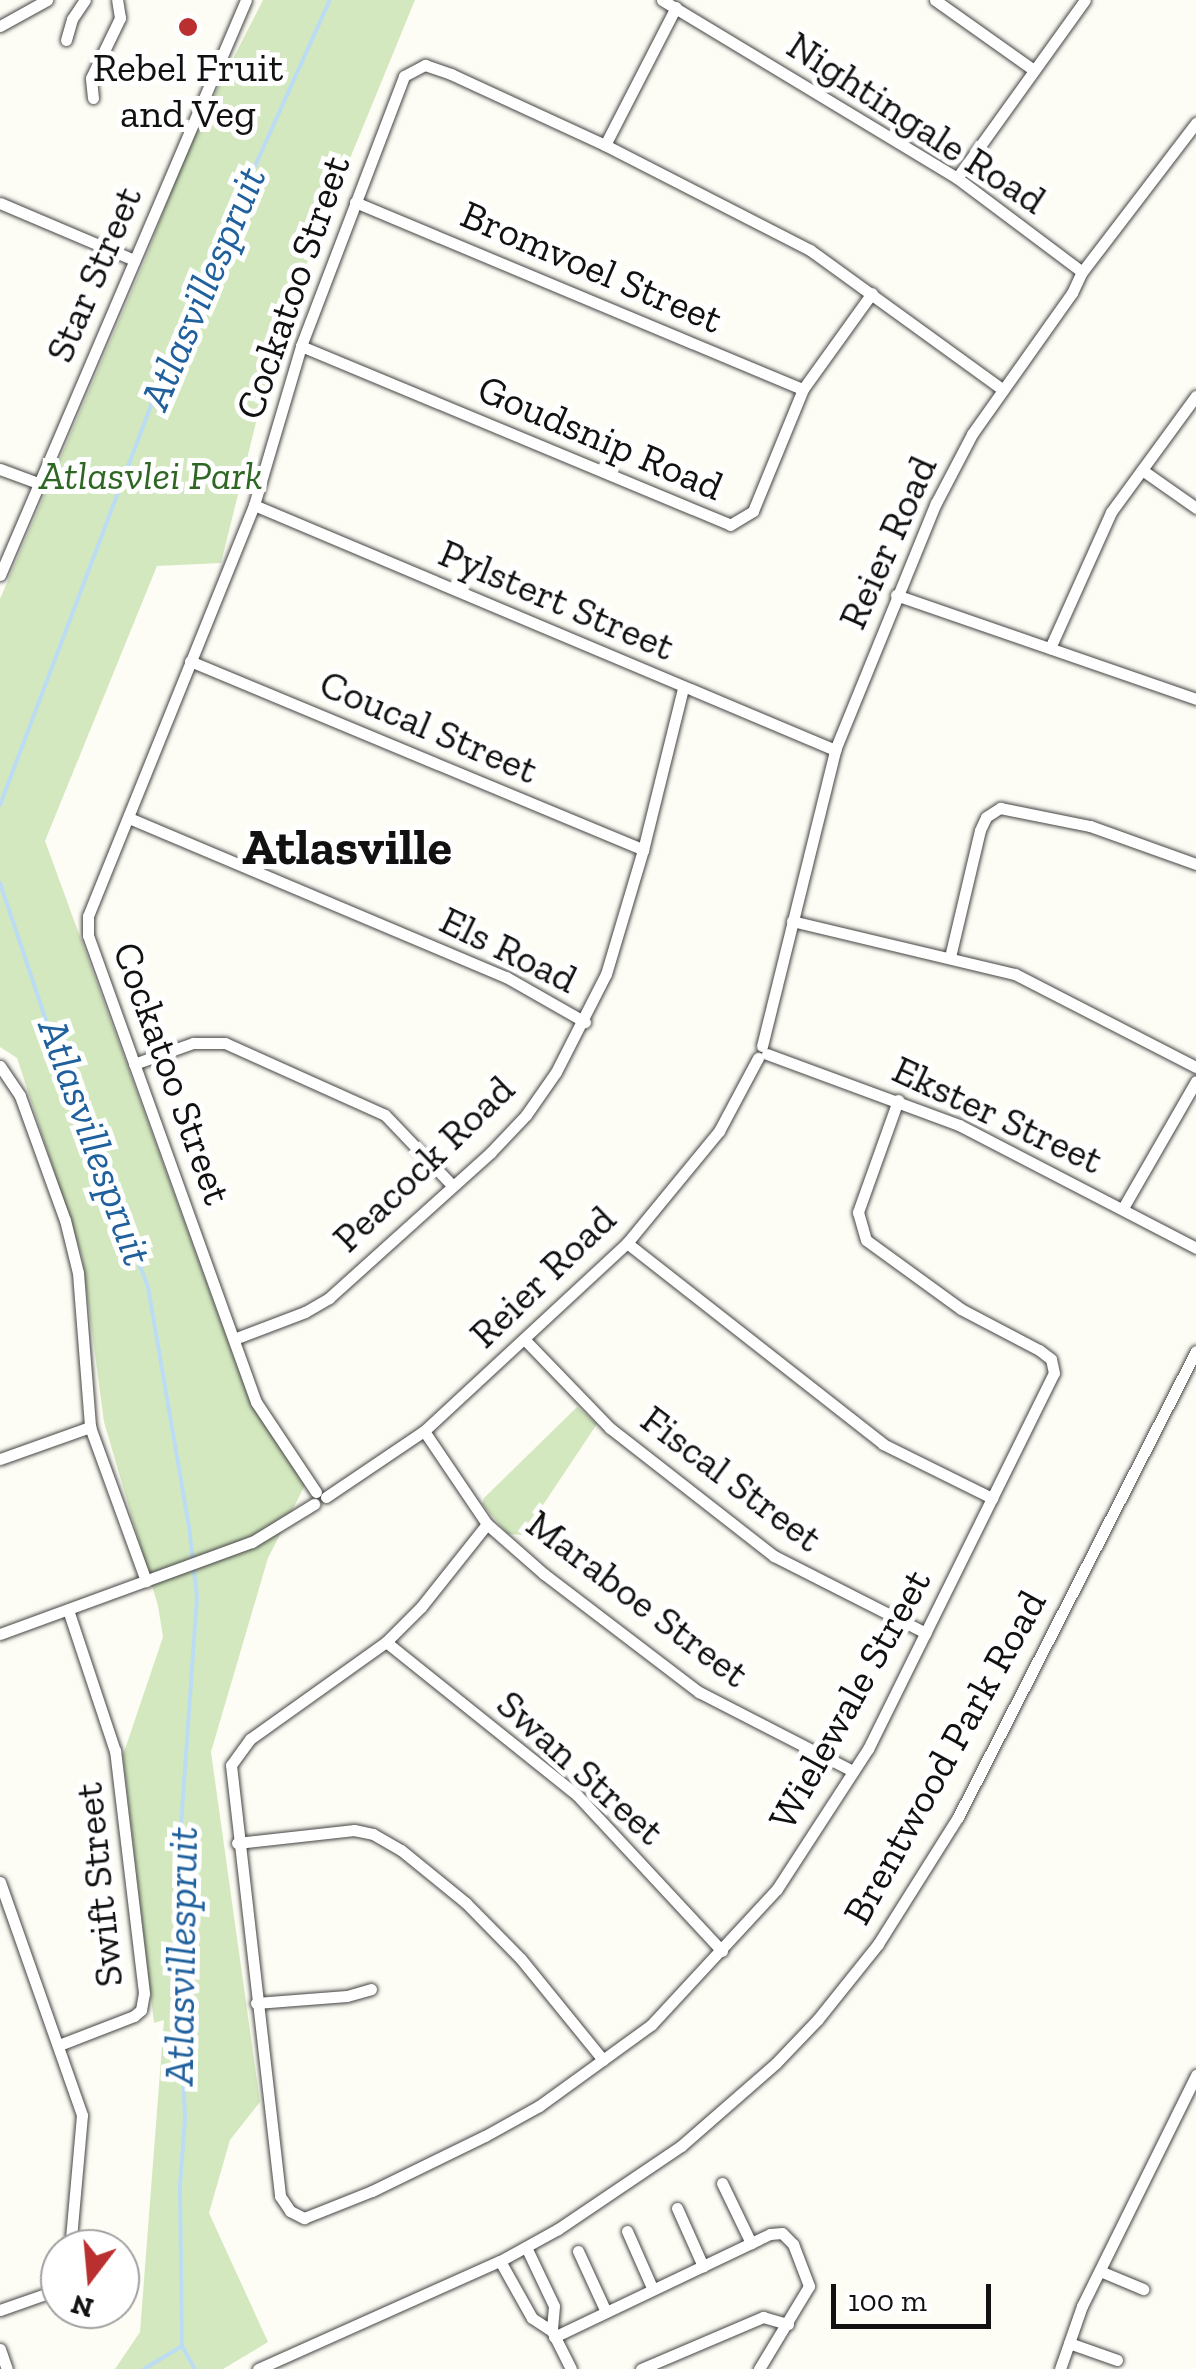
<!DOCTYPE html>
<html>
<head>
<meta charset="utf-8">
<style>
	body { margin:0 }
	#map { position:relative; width:1196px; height:2369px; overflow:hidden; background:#fefdf5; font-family:"Zilla Slab",serif }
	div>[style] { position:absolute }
	.green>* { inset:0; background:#d3e8bf }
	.stream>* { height:4px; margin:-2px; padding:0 2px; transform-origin:2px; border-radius:2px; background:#bcdcf3 }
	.roads { filter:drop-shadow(0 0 2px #444) drop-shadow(0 0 2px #444) }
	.minor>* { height:11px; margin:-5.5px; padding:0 5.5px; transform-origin:5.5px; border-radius:5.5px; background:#fff }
	.dots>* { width:28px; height:28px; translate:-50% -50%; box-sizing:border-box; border:5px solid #fff; border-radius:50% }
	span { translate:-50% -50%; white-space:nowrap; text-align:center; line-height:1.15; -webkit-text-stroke:10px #fff; paint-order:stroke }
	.poi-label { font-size:40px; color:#111 }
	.street-label { font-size:40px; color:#111 }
	.park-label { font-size:40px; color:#2e6623; font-style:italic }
	.water-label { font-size:42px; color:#1f609d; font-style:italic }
	.district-label { font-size:50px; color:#111; font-weight:700 }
	.north { position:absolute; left:40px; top:2229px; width:100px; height:100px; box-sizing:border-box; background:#fff; border:2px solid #a0a0a0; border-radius:50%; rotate:196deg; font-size:28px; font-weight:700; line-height:40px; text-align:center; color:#111 }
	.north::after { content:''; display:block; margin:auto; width:35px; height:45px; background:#ba2f2f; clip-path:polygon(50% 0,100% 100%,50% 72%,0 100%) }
	.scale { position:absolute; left:831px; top:2284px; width:160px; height:45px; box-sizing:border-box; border:5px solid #111; border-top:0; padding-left:12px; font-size:30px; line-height:35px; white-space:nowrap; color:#111; -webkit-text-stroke:8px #fff; paint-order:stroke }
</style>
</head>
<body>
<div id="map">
	<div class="green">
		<i style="clip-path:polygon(263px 0,415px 0,278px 334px,221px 563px,157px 566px,45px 841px,249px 1399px,305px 1485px,268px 1558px,211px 1752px,260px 2102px,230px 2140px,209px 2213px,268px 2342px,223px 2369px,115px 2369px,140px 2332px,164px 2020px,154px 2023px,123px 1755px,163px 1637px,158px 1606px,104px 1422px,82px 1256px,17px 1058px,0 1047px,0 599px,145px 260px,189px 145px)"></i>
		<i style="clip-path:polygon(577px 1407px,597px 1424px,523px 1535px,508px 1534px,482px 1504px,484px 1498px)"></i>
	</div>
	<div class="stream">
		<i style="left:0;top:805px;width:494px;rotate:-69.3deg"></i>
		<i style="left:175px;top:343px;width:376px;rotate:-65.7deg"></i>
		<i style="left:0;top:883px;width:173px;rotate:71.5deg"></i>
		<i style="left:55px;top:1047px;width:257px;rotate:68.8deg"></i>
		<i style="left:148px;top:1287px;width:242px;rotate:80.3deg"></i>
		<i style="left:189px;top:1526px;width:71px;rotate:83.6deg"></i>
		<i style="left:197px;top:1597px;width:285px;rotate:94deg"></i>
		<i style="left:177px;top:1881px;width:238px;rotate:88.1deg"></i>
		<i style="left:185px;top:2119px;width:66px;rotate:94.3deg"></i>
		<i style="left:180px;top:2185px;width:161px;rotate:89.3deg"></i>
		<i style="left:182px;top:2346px;width:26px;rotate:61deg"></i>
		<i style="left:144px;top:2369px;width:44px;rotate:-31.2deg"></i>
	</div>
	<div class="roads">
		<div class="minor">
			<i style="left:662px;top:0;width:345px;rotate:31.1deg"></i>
			<i style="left:957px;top:178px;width:156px;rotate:36.9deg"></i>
			<i style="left:935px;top:0;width:121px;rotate:35.3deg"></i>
			<i style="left:0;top:26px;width:54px;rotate:-29deg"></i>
			<i style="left:66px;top:40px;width:22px;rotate:-74deg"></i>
			<i style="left:72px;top:19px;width:23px;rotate:-56deg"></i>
			<i style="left:93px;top:98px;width:20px;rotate:-96deg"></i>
			<i style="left:91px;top:78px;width:67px;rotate:-64.2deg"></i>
			<i style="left:120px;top:18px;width:18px;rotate:-99deg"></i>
			<i style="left:605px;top:145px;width:155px;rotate:-62.8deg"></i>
			<i style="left:957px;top:178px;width:219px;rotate:-54.3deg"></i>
			<i style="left:355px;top:202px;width:485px;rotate:22.7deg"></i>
			<i style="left:0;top:203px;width:146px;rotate:23deg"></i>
			<i style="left:301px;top:346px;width:465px;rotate:22.6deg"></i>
			<i style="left:730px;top:525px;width:27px;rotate:-31deg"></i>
			<i style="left:753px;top:511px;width:132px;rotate:-67.7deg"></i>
			<i style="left:803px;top:389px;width:118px;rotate:-54.3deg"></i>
			<i style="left:0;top:469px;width:40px;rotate:20.2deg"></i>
			<i style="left:1142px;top:470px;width:66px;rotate:35.1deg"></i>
			<i style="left:254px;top:505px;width:631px;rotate:22.86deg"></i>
			<i style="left:0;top:575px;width:625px;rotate:-66.84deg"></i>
			<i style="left:896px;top:595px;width:318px;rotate:19.1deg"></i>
			<i style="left:1050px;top:648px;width:149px;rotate:-65.8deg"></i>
			<i style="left:1111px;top:512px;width:144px;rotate:-53.8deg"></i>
			<i style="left:190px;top:661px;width:491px;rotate:22.6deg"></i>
			<i style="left:129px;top:818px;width:409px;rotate:22.9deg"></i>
			<i style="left:506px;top:977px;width:91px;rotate:29.7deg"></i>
			<i style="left:792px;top:921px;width:229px;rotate:13.4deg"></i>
			<i style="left:1015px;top:974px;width:203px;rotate:27.2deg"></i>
			<i style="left:950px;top:957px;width:130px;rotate:-76.7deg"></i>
			<i style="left:980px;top:830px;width:14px;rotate:-65deg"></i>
			<i style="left:986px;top:817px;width:17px;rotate:-33deg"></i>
			<i style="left:1000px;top:808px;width:92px;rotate:11.3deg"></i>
			<i style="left:1090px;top:826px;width:113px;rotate:19.7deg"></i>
			<i style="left:762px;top:1046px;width:305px;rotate:-76.1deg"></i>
			<i style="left:835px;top:750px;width:267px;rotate:-67.8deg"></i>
			<i style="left:936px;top:503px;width:78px;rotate:-62.4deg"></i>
			<i style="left:972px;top:434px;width:173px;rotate:-54.7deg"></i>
			<i style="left:1072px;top:293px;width:23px;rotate:-65deg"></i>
			<i style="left:1082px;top:272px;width:188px;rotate:-52.6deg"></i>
			<i style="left:767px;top:1054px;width:205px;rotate:20.3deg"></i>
			<i style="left:959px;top:1125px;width:267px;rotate:27.4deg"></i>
			<i style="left:134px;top:1064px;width:63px;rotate:-19.6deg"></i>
			<i style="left:193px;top:1043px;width:32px"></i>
			<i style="left:225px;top:1043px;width:175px;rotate:24.2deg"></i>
			<i style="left:385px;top:1115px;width:97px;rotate:46.3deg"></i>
			<i style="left:0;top:1066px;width:36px;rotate:56deg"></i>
			<i style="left:20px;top:1096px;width:132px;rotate:70.1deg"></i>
			<i style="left:65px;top:1220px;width:55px;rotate:76.2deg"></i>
			<i style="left:78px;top:1273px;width:154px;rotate:85.5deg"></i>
			<i style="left:90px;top:1427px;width:164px;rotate:70deg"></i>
			<i style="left:1123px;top:1208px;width:146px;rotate:-60.1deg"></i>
			<i style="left:627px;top:1243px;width:325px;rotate:38.1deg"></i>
			<i style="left:883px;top:1444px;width:122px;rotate:26.4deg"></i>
			<i style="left:234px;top:1339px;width:76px;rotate:-20.8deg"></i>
			<i style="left:305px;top:1312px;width:28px;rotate:-30deg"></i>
			<i style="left:329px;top:1298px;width:217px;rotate:-42deg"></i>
			<i style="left:490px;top:1153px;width:52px;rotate:-46.5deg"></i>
			<i style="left:526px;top:1115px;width:52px;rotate:-55.1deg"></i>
			<i style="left:556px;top:1072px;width:110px;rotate:-63deg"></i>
			<i style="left:606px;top:974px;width:129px;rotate:-73.4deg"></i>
			<i style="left:643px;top:850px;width:167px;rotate:-76.1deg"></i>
			<i style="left:525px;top:1340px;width:122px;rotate:46deg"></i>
			<i style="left:610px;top:1428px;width:208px;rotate:38deg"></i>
			<i style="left:774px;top:1556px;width:170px;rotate:26.9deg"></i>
			<i style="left:424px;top:1431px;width:112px;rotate:55.9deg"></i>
			<i style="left:487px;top:1524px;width:76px;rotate:41.3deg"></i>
			<i style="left:544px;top:1574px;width:195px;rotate:37.3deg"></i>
			<i style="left:699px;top:1692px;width:173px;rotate:27.2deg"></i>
			<i style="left:0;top:1459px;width:96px;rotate:-19.6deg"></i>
			<i style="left:316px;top:1492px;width:108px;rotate:-123.7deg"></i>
			<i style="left:256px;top:1402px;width:496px;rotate:-109.8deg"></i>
			<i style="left:88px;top:935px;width:19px;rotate:-90deg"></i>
			<i style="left:88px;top:916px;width:443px;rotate:-68deg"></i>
			<i style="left:254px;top:505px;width:166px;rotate:-73.5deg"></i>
			<i style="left:301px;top:346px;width:289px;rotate:-69.1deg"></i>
			<i style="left:404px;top:76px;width:24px;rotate:-28deg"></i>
			<i style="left:425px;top:65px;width:28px;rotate:19deg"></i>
			<i style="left:451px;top:74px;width:170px;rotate:24.8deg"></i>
			<i style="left:605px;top:145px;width:230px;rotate:27.1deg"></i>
			<i style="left:810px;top:250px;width:237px;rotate:35.9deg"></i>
			<i style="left:326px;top:1497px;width:118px;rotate:-34deg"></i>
			<i style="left:424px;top:1431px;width:277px;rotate:-42.8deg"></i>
			<i style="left:627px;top:1243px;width:145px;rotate:-50.6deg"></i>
			<i style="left:719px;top:1131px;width:83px;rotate:-61.9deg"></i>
			<i style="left:487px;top:1524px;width:106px;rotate:128.5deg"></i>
			<i style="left:421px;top:1607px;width:49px;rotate:135deg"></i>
			<i style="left:386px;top:1642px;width:167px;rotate:144.5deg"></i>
			<i style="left:250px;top:1739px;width:32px;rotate:126deg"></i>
			<i style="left:231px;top:1765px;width:434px;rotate:83.5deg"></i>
			<i style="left:280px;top:2196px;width:18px;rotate:56deg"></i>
			<i style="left:290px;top:2211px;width:16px;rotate:27deg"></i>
			<i style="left:304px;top:2218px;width:73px;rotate:-21.7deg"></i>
			<i style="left:372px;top:2191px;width:126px;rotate:-26deg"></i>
			<i style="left:485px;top:2136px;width:62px;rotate:-29.1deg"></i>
			<i style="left:539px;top:2106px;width:138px;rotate:-35.9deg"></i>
			<i style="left:651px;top:2025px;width:185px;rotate:-47.2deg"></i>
			<i style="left:777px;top:1889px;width:167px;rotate:-57deg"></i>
			<i style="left:868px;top:1749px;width:419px;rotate:-63.7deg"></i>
			<i style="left:1054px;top:1373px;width:14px;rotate:-102deg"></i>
			<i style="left:1051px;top:1359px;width:15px;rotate:-143deg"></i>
			<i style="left:1039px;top:1350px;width:88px;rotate:-152.3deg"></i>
			<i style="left:961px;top:1309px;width:117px;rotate:-144deg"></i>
			<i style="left:866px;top:1240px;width:29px;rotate:-106deg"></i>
			<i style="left:858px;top:1212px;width:119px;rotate:-70.3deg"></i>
			<i style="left:0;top:1634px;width:268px;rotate:-20.1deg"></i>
			<i style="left:252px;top:1542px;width:73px;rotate:-31.5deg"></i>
			<i style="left:386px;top:1642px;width:245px;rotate:38.7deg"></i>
			<i style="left:577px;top:1795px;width:213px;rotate:47.1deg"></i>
			<i style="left:237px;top:1843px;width:118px;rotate:-6.3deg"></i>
			<i style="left:354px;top:1830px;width:19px;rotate:12deg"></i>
			<i style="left:373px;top:1834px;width:32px;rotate:30deg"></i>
			<i style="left:401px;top:1850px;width:84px;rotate:39.2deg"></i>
			<i style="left:466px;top:1903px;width:78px;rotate:45.5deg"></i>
			<i style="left:521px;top:1959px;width:130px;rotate:50.9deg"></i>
			<i style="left:0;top:1882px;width:247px;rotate:70.6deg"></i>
			<i style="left:82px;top:2115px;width:135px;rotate:95.1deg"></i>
			<i style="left:256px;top:2003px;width:91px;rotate:-4.4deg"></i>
			<i style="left:347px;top:1996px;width:25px;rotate:-16deg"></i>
			<i style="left:59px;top:2045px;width:80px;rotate:-21.1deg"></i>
			<i style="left:134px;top:2016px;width:9px;rotate:-41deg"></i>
			<i style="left:141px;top:2010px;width:17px;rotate:-80deg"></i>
			<i style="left:144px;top:1993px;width:244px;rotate:-96.8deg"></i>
			<i style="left:115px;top:1751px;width:149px;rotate:-108.4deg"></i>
			<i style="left:722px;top:2183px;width:67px;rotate:64.2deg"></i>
			<i style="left:677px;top:2208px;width:64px;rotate:65.9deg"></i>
			<i style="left:627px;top:2231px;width:64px;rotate:66.2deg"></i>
			<i style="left:526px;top:2247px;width:65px;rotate:64.6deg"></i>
			<i style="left:554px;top:2306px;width:25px;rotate:95deg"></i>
			<i style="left:552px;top:2331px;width:42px;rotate:63.4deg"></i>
			<i style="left:578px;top:2251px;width:67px;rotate:65.3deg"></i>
			<i style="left:500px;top:2261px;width:65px;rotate:60.7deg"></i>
			<i style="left:532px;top:2318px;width:24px;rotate:33deg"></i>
			<i style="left:1100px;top:2271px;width:47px;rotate:22.7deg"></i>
			<i style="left:0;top:2310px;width:54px;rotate:-19.4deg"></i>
			<i style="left:51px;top:2292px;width:11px;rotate:-38deg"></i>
			<i style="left:554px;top:2337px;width:239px;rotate:-25.5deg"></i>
			<i style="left:770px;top:2234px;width:12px;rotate:-5deg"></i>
			<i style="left:782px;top:2233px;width:16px;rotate:45deg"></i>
			<i style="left:793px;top:2244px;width:45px;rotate:69.1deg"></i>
			<i style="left:809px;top:2286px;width:97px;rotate:121.1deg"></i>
			<i style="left:1069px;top:2343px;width:51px;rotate:19.5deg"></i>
			<i style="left:0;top:2349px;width:21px;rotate:71deg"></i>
			<i style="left:258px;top:2369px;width:265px;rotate:-24.1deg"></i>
			<i style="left:500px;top:2261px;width:66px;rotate:-28.9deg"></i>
			<i style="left:558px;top:2229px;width:148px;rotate:-34deg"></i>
			<i style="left:681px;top:2146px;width:126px;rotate:-41.1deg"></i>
			<i style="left:776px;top:2063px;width:61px;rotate:-46.3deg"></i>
			<i style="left:818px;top:2019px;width:96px;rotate:-51.3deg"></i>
			<i style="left:878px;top:1944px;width:150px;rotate:-57.8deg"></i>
			<i style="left:958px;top:1817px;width:523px;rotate:-62.95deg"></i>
			<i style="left:641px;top:2369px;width:133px;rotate:-23.1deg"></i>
			<i style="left:763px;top:2317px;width:26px;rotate:16deg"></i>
			<i style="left:1060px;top:2369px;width:67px;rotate:-70.8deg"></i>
			<i style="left:1082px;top:2306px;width:258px;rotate:-63.7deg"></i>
		</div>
	</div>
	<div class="dots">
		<i style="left:188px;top:27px;background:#ba2f2f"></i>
	</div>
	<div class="poi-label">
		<span style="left:188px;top:90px">Rebel Fruit<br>and Veg</span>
	</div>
	<div class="street-label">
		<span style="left:917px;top:122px;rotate:33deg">Nightingale Road</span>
		<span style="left:592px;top:266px;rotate:23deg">Bromvoel Street</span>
		<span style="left:93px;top:274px;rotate:-67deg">Star Street</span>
		<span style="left:292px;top:287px;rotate:-71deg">Cockatoo Street</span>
		<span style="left:601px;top:437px;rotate:23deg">Goudsnip Road</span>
		<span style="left:887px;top:542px;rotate:-66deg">Reier Road</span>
		<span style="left:557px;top:599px;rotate:23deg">Pylstert Street</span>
		<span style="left:429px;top:726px;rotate:23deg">Coucal Street</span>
		<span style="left:509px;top:949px;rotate:26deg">Els Road</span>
		<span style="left:173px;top:1073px;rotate:70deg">Cockatoo Street</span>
		<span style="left:998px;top:1114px;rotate:25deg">Ekster Street</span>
		<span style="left:423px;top:1163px;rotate:-44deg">Peacock Road</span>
		<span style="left:542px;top:1276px;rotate:-44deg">Reier Road</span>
		<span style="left:732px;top:1478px;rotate:37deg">Fiscal Street</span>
		<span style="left:638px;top:1598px;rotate:37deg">Maraboe Street</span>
		<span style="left:849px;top:1699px;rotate:-61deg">Wielewale Street</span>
		<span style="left:944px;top:1757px;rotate:-61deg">Brentwood Park Road</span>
		<span style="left:581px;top:1767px;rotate:42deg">Swan Street</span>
		<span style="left:98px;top:1885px;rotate:-96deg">Swift Street</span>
	</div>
	<div class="park-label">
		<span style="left:151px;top:475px">Atlasvlei Park</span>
	</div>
	<div class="water-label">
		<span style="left:203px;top:288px;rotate:-67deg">Atlasvillespruit</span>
		<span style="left:95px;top:1142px;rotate:70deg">Atlasvillespruit</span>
		<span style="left:181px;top:1956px;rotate:-89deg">Atlasvillespruit</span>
	</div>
	<div class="district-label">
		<span style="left:347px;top:848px">Atlasville</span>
	</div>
	<div class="north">N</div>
	<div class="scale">100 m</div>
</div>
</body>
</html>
